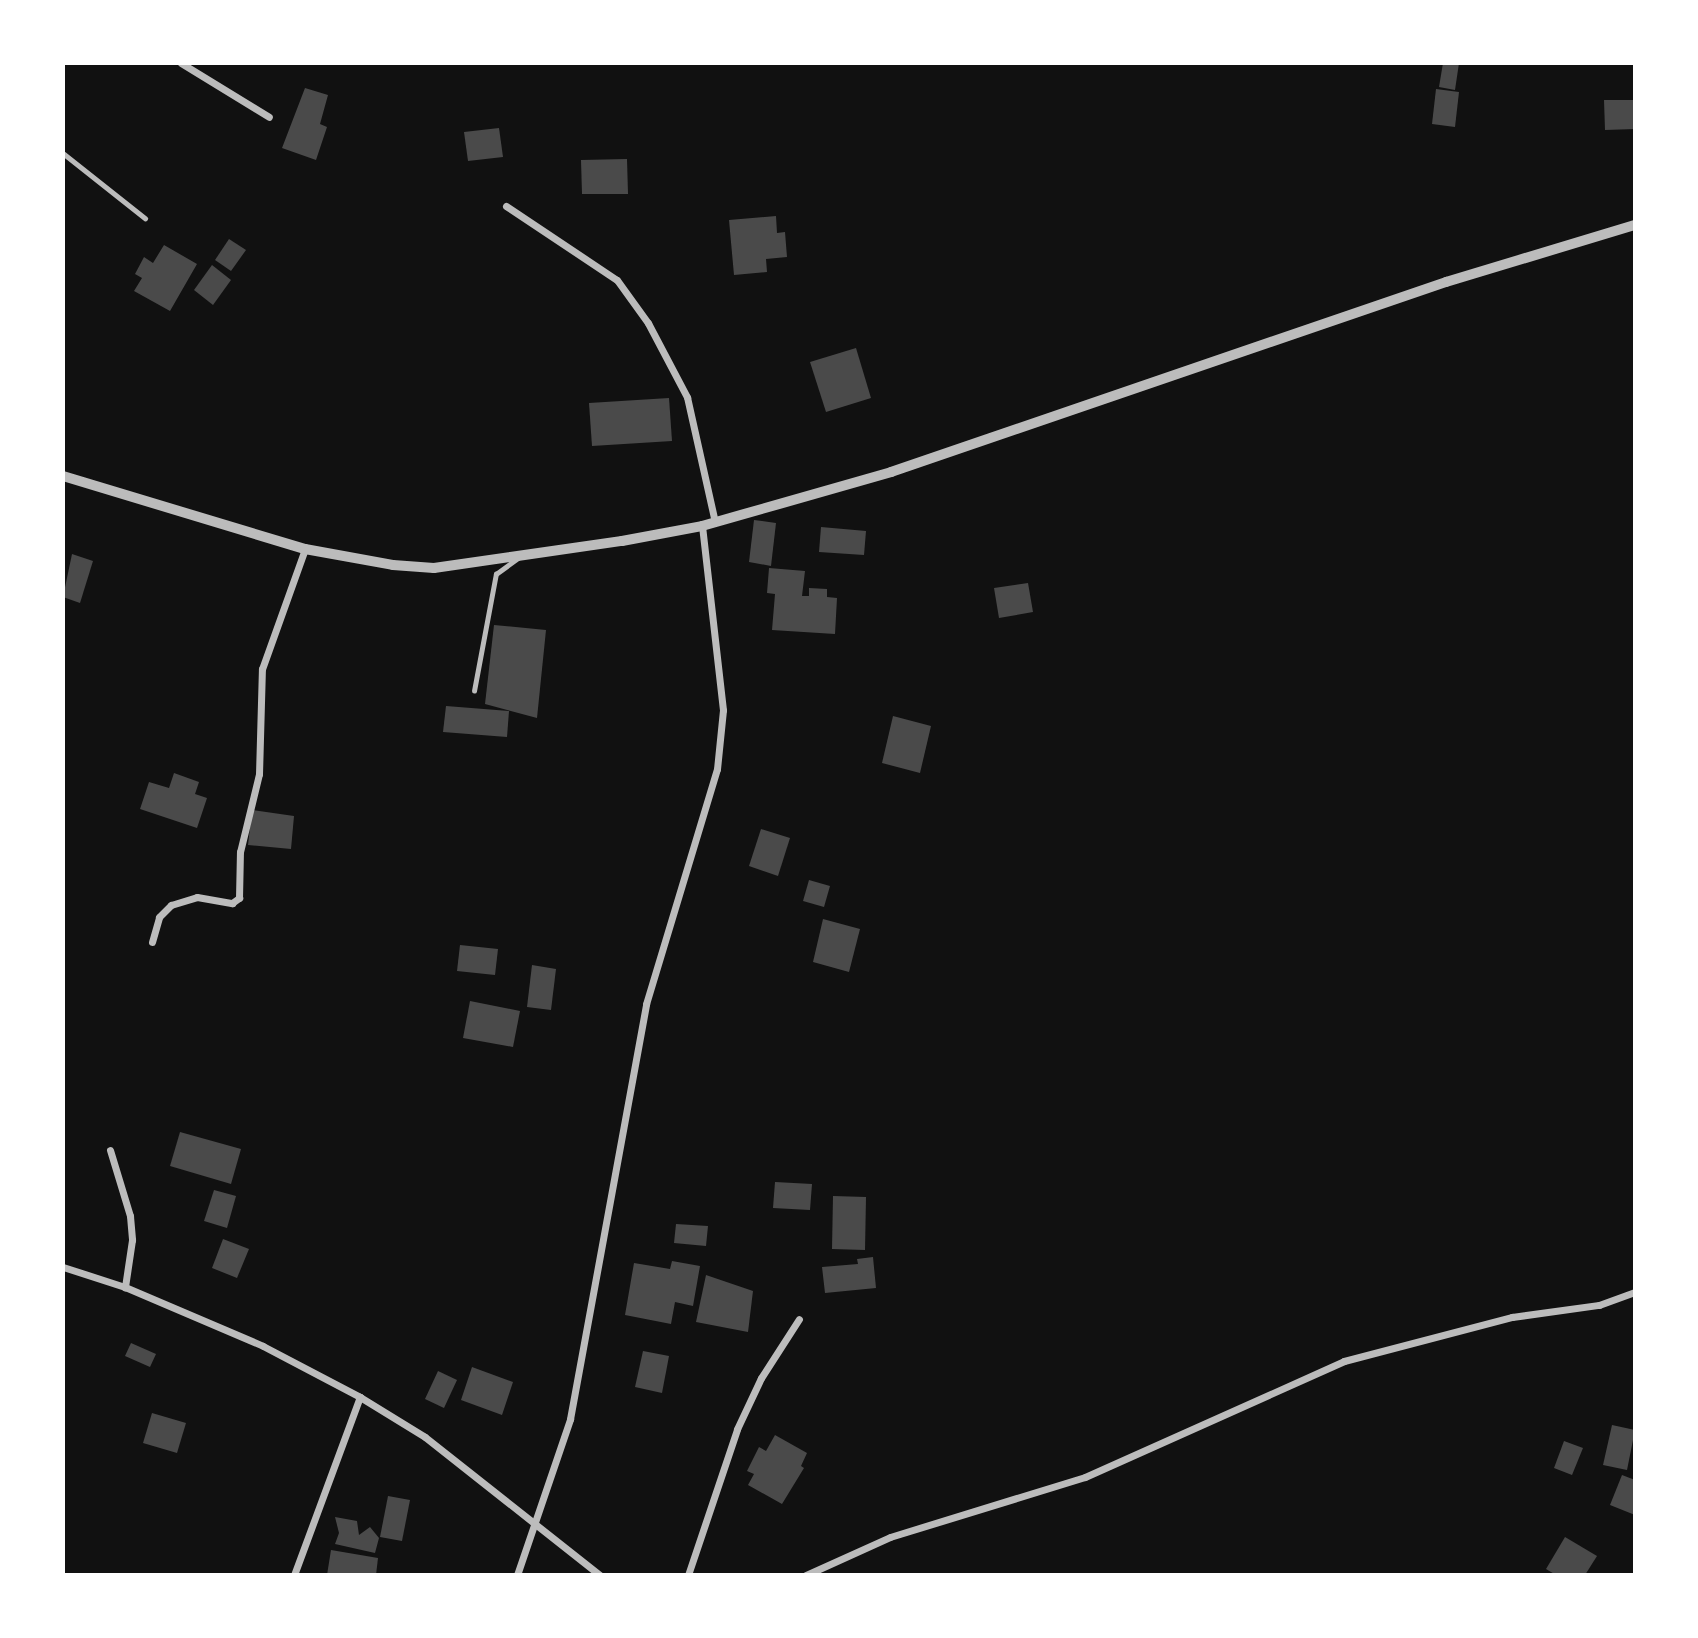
<!DOCTYPE html>
<html>
<head>
<meta charset="utf-8">
<style>
	body { margin:0 }
	#map { position:relative; width:1698px; height:1638px; overflow:hidden; background:#111; font-family:"Fira Sans Condensed",sans-serif }
	div>[style] { position:absolute }
	.building>* { inset:0; background:#4a4a4a }
	.service>* { height:4.5px; margin:-2.25px; padding:0 2.25px; transform-origin:2.25px; border-radius:2.25px; background:#bcbcbc }
	.minor>* { height:7px; margin:-3.5px; padding:0 3.5px; transform-origin:3.5px; border-radius:3.5px; background:#bcbcbc }
	.tertiary>* { height:10px; margin:-5px; padding:0 5px; transform-origin:5px; border-radius:5px; background:#bcbcbc }
	span { translate:-50% -50%; white-space:nowrap; text-align:center; line-height:1.15; -webkit-text-stroke:5px #fff; paint-order:stroke }
	.frame { position:absolute; inset:0; border:65px solid #fff; pointer-events:none }
</style>
</head>
<body>
<div id="map">
	<div class="building">
		<i style="clip-path:polygon(1443px 63px,1459px 63px,1455px 90px,1439px 87px)"></i>
		<i style="clip-path:polygon(305px 88px,328px 95px,320px 124px,327px 127px,316px 160px,282px 148px)"></i>
		<i style="clip-path:polygon(1436px 89px,1459px 92px,1455px 127px,1432px 124px)"></i>
		<i style="clip-path:polygon(1604px 100px,1635px 100px,1635px 129px,1605px 130px)"></i>
		<i style="clip-path:polygon(499px 128px,503px 157px,468px 161px,464px 132px)"></i>
		<i style="clip-path:polygon(627px 159px,628px 194px,582px 194px,581px 160px)"></i>
		<i style="clip-path:polygon(776px 216px,777px 233px,785px 232px,787px 257px,766px 259px,767px 272px,734px 275px,729px 220px)"></i>
		<i style="clip-path:polygon(229px 239px,246px 250px,231px 271px,215px 260px)"></i>
		<i style="clip-path:polygon(164px 245px,197px 264px,170px 311px,134px 291px,142px 278px,135px 274px,144px 257px,153px 263px)"></i>
		<i style="clip-path:polygon(212px 265px,231px 280px,213px 305px,194px 290px)"></i>
		<i style="clip-path:polygon(856px 348px,871px 398px,826px 412px,810px 362px)"></i>
		<i style="clip-path:polygon(669px 398px,672px 441px,592px 446px,589px 403px)"></i>
		<i style="clip-path:polygon(754px 520px,776px 523px,771px 566px,749px 562px)"></i>
		<i style="clip-path:polygon(821px 527px,866px 531px,864px 555px,819px 552px)"></i>
		<i style="clip-path:polygon(72px 554px,93px 561px,80px 603px,63px 597px)"></i>
		<i style="clip-path:polygon(769px 568px,805px 571px,802px 596px,809px 596px,809px 588px,827px 589px,827px 597px,837px 598px,835px 634px,772px 630px,775px 594px,767px 593px)"></i>
		<i style="clip-path:polygon(1028px 583px,1033px 612px,999px 618px,994px 588px)"></i>
		<i style="clip-path:polygon(494px 625px,546px 630px,537px 718px,485px 704px)"></i>
		<i style="clip-path:polygon(446px 706px,509px 711px,507px 737px,443px 732px)"></i>
		<i style="clip-path:polygon(893px 716px,931px 726px,920px 773px,882px 763px)"></i>
		<i style="clip-path:polygon(174px 773px,199px 782px,195px 794px,207px 798px,197px 828px,140px 809px,149px 782px,169px 788px)"></i>
		<i style="clip-path:polygon(252px 810px,294px 816px,291px 849px,248px 845px)"></i>
		<i style="clip-path:polygon(761px 829px,790px 838px,778px 876px,749px 866px)"></i>
		<i style="clip-path:polygon(809px 880px,830px 886px,824px 907px,803px 901px)"></i>
		<i style="clip-path:polygon(823px 919px,860px 929px,849px 972px,813px 962px)"></i>
		<i style="clip-path:polygon(460px 945px,498px 949px,495px 975px,457px 971px)"></i>
		<i style="clip-path:polygon(532px 965px,556px 969px,551px 1010px,527px 1007px)"></i>
		<i style="clip-path:polygon(470px 1001px,520px 1011px,513px 1047px,463px 1038px)"></i>
		<i style="clip-path:polygon(180px 1132px,241px 1149px,231px 1184px,170px 1166px)"></i>
		<i style="clip-path:polygon(775px 1182px,812px 1184px,810px 1210px,773px 1208px)"></i>
		<i style="clip-path:polygon(214px 1190px,236px 1196px,227px 1228px,204px 1221px)"></i>
		<i style="clip-path:polygon(833px 1196px,866px 1197px,865px 1250px,832px 1249px)"></i>
		<i style="clip-path:polygon(676px 1224px,708px 1226px,706px 1246px,674px 1243px)"></i>
		<i style="clip-path:polygon(223px 1239px,249px 1249px,237px 1278px,212px 1268px)"></i>
		<i style="clip-path:polygon(873px 1257px,876px 1288px,825px 1293px,822px 1267px,858px 1264px,857px 1259px)"></i>
		<i style="clip-path:polygon(672px 1261px,700px 1266px,693px 1306px,675px 1302px,671px 1324px,625px 1315px,634px 1263px,670px 1269px)"></i>
		<i style="clip-path:polygon(706px 1275px,753px 1291px,748px 1332px,696px 1322px)"></i>
		<i style="clip-path:polygon(131px 1343px,156px 1354px,150px 1367px,125px 1356px)"></i>
		<i style="clip-path:polygon(643px 1351px,669px 1356px,662px 1393px,635px 1387px)"></i>
		<i style="clip-path:polygon(472px 1367px,513px 1382px,502px 1415px,461px 1400px)"></i>
		<i style="clip-path:polygon(438px 1371px,457px 1380px,444px 1408px,425px 1399px)"></i>
		<i style="clip-path:polygon(152px 1413px,186px 1423px,177px 1453px,143px 1443px)"></i>
		<i style="clip-path:polygon(1612px 1425px,1635px 1430px,1627px 1470px,1603px 1465px)"></i>
		<i style="clip-path:polygon(775px 1435px,807px 1453px,801px 1466px,804px 1468px,782px 1504px,748px 1485px,754px 1474px,747px 1471px,759px 1447px,766px 1451px)"></i>
		<i style="clip-path:polygon(1564px 1441px,1583px 1448px,1572px 1475px,1554px 1468px)"></i>
		<i style="clip-path:polygon(1622px 1475px,1635px 1480px,1635px 1515px,1610px 1505px)"></i>
		<i style="clip-path:polygon(388px 1496px,410px 1500px,402px 1541px,380px 1537px)"></i>
		<i style="clip-path:polygon(335px 1517px,357px 1521px,359px 1535px,370px 1527px,379px 1538px,375px 1553px,335px 1544px,339px 1533px)"></i>
		<i style="clip-path:polygon(1565px 1537px,1597px 1556px,1585px 1575px,1556px 1575px,1546px 1569px)"></i>
		<i style="clip-path:polygon(331px 1550px,378px 1558px,376px 1575px,327px 1575px)"></i>
	</div>
	<div class="service">
		<i style="left:63px;top:153px;width:105px;rotate:38.4deg"></i>
		<i style="left:474px;top:691px;width:119px;rotate:-79.4deg"></i>
		<i style="left:496px;top:574px;width:27px;rotate:-36deg"></i>
	</div>
	<div class="minor">
		<i style="left:181px;top:63px;width:103px;rotate:31.5deg"></i>
		<i style="left:506px;top:206px;width:133px;rotate:33.7deg"></i>
		<i style="left:617px;top:280px;width:53px;rotate:54.2deg"></i>
		<i style="left:648px;top:323px;width:84px;rotate:62.2deg"></i>
		<i style="left:687px;top:397px;width:128px;rotate:77.4deg"></i>
		<i style="left:152px;top:942px;width:26px;rotate:-74deg"></i>
		<i style="left:159px;top:917px;width:17px;rotate:-45deg"></i>
		<i style="left:171px;top:905px;width:27px;rotate:-17deg"></i>
		<i style="left:197px;top:897px;width:36px;rotate:10deg"></i>
		<i style="left:232px;top:903px;width:9px;rotate:-36deg"></i>
		<i style="left:239px;top:898px;width:46px;rotate:-88.8deg"></i>
		<i style="left:240px;top:852px;width:80px;rotate:-76.3deg"></i>
		<i style="left:259px;top:774px;width:105px;rotate:-88.4deg"></i>
		<i style="left:262px;top:669px;width:127px;rotate:-70.3deg"></i>
		<i style="left:110px;top:1150px;width:69px;rotate:73.1deg"></i>
		<i style="left:130px;top:1216px;width:24px;rotate:85deg"></i>
		<i style="left:132px;top:1240px;width:48px;rotate:98.5deg"></i>
		<i style="left:63px;top:1267px;width:65px;rotate:17.9deg"></i>
		<i style="left:125px;top:1287px;width:150px;rotate:23.1deg"></i>
		<i style="left:263px;top:1346px;width:110px;rotate:27.7deg"></i>
		<i style="left:360px;top:1397px;width:76px;rotate:31.6deg"></i>
		<i style="left:425px;top:1437px;width:223px;rotate:38.3deg"></i>
		<i style="left:294px;top:1575px;width:190px;rotate:-69.7deg"></i>
		<i style="left:517px;top:1575px;width:165px;rotate:-71.2deg"></i>
		<i style="left:570px;top:1419px;width:422px;rotate:-79.6deg"></i>
		<i style="left:646px;top:1004px;width:245px;rotate:-73.2deg"></i>
		<i style="left:717px;top:769px;width:59px;rotate:-84.2deg"></i>
		<i style="left:723px;top:710px;width:185px;rotate:-96.5deg"></i>
		<i style="left:688px;top:1575px;width:154px;rotate:-71.4deg"></i>
		<i style="left:737px;top:1429px;width:56px;rotate:-64.8deg"></i>
		<i style="left:761px;top:1378px;width:70px;rotate:-57.2deg"></i>
		<i style="left:806px;top:1575px;width:92px;rotate:-24.3deg"></i>
		<i style="left:890px;top:1537px;width:204px;rotate:-17.1deg"></i>
		<i style="left:1085px;top:1477px;width:284px;rotate:-24.1deg"></i>
		<i style="left:1344px;top:1361px;width:174px;rotate:-14.7deg"></i>
		<i style="left:1512px;top:1317px;width:88px;rotate:-7.9deg"></i>
		<i style="left:1599px;top:1305px;width:38px;rotate:-20deg"></i>
	</div>
	<div class="tertiary">
		<i style="left:63px;top:476px;width:253px;rotate:16.8deg"></i>
		<i style="left:305px;top:549px;width:89px;rotate:10.3deg"></i>
		<i style="left:393px;top:565px;width:41px;rotate:4.2deg"></i>
		<i style="left:434px;top:568px;width:190px;rotate:-8.2deg"></i>
		<i style="left:622px;top:541px;width:81px;rotate:-10.6deg"></i>
		<i style="left:702px;top:526px;width:197px;rotate:-15.9deg"></i>
		<i style="left:891px;top:472px;width:587px;rotate:-18.9deg"></i>
		<i style="left:1446px;top:282px;width:197px;rotate:-16.8deg"></i>
	</div>
	<div class="frame"></div>
</div>
</body>
</html>
